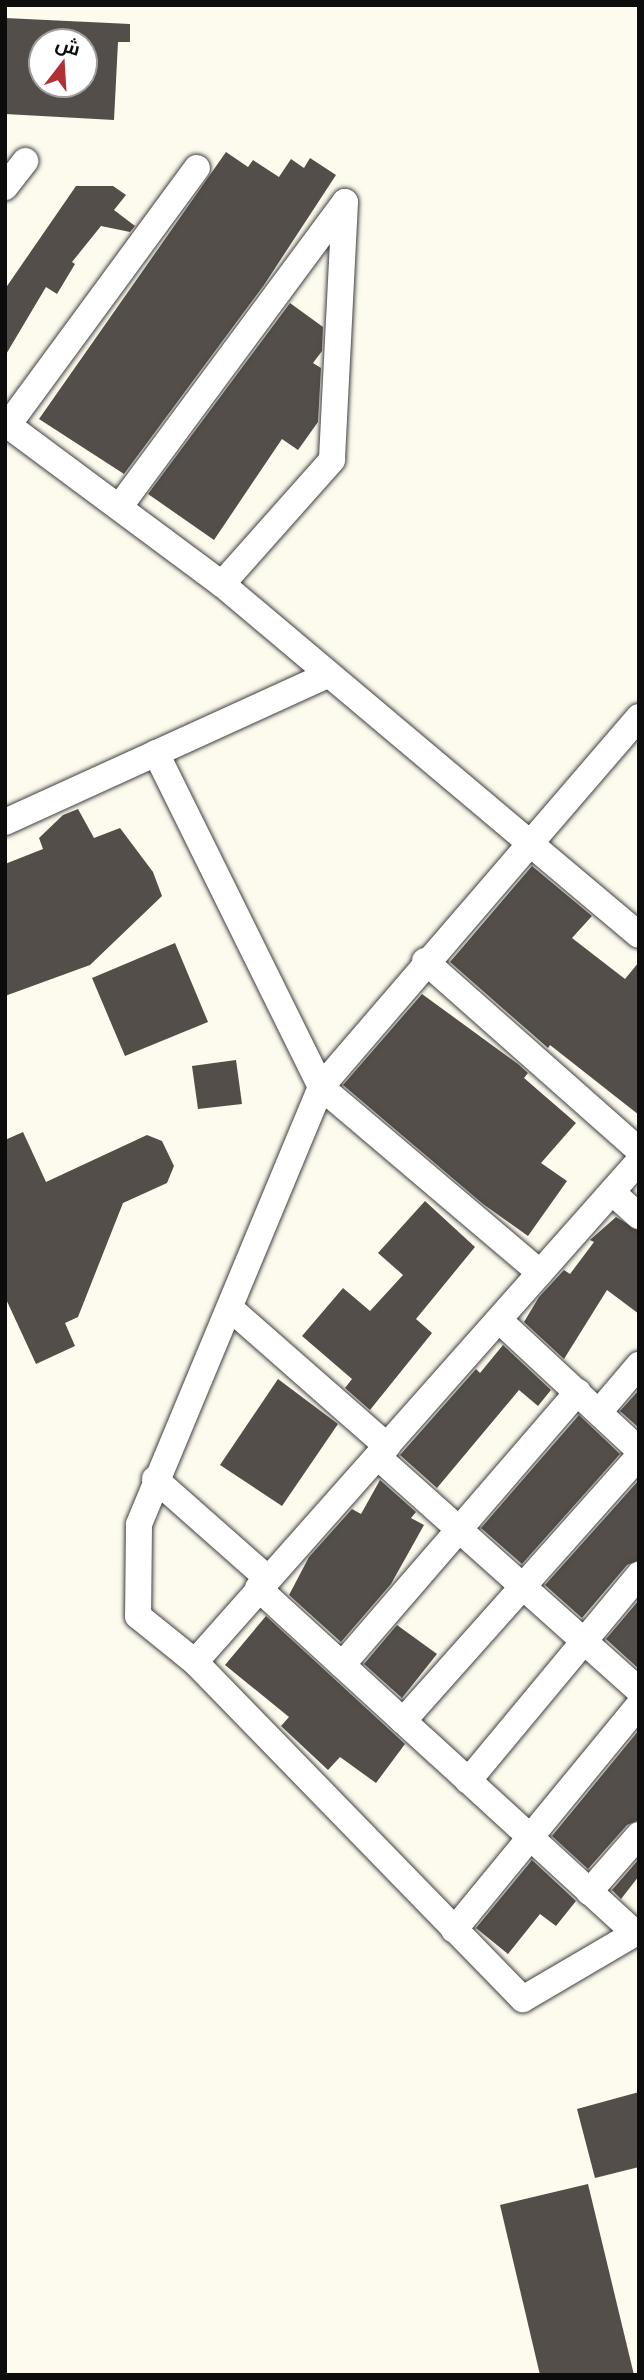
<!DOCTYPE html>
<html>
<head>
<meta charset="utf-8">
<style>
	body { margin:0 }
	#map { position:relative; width:644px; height:2380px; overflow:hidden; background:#fdfbee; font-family:Literata,Cairo,serif }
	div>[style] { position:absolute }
	.building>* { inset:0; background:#544e4a }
	.roads { filter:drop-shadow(0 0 2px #3f3f3f) drop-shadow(0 0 2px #3f3f3f) }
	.minor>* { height:26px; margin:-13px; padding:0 13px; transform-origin:13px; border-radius:13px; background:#fff }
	span { translate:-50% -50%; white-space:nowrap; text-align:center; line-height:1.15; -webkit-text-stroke:7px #fff; paint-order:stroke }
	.frame { position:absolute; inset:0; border:7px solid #0c0c0c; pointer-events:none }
	.north { position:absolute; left:28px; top:28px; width:70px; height:70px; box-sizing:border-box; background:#fff; border:2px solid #9e9e9e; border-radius:50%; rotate:17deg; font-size:19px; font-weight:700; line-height:28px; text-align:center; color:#0c0c0c }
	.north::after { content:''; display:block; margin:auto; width:24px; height:32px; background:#b03135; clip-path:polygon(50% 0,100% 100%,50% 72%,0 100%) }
</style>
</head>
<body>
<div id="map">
	<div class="building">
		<i style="clip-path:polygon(evenodd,5px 18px,130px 24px,130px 42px,118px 42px,114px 120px,5px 114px,5px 18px,42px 42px,84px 42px,84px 84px,42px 84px,42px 42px)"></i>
		<i style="clip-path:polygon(226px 152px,248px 167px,253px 160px,279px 177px,291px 159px,304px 168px,310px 158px,336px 175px,264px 285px,124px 474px,39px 419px)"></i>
		<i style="clip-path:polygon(76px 186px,113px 186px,126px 195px,114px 210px,135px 226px,130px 232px,101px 226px,72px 262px,75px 264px,57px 294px,46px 287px,5px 356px,5px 289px)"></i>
		<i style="clip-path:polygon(290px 303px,323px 327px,322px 351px,313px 363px,321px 368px,318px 422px,298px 450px,282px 439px,214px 540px,148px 494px)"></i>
		<i style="clip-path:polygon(78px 809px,94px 838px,120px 828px,153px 872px,162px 896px,90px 965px,5px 996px,5px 864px,43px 849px,39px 838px,63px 815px)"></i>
		<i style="clip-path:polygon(532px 866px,592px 916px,572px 938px,625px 979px,639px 962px,639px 1115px,550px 1045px,548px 1048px,450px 962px)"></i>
		<i style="clip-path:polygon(175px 943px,208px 1022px,125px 1056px,92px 978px)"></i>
		<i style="clip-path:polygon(422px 994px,518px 1064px,528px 1073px,524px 1078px,576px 1123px,541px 1163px,567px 1181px,528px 1236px,483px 1204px,343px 1085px)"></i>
		<i style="clip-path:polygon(236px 1060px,242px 1104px,198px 1109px,192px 1066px)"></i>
		<i style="clip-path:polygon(23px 1132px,46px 1182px,147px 1135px,162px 1141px,174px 1166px,167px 1183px,123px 1203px,78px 1317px,65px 1323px,75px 1346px,36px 1364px,5px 1297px,5px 1140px)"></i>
		<i style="clip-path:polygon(425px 1201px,475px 1247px,416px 1319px,432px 1333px,370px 1410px,345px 1388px,352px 1379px,302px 1336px,343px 1288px,370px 1311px,403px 1275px,378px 1253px)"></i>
		<i style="clip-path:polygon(616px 1217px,639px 1231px,639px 1314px,607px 1290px,564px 1359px,524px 1322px,539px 1297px,564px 1270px,570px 1274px,594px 1242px,590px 1240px)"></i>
		<i style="clip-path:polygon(503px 1345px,551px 1390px,538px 1406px,519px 1390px,437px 1488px,400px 1455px,476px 1369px,480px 1373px)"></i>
		<i style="clip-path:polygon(278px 1379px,338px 1424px,282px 1506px,220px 1465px)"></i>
		<i style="clip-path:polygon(639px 1390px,639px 1428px,620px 1411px)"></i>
		<i style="clip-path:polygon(579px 1415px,620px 1454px,522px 1564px,481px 1528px)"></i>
		<i style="clip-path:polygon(380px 1480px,416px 1512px,411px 1518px,424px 1525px,391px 1584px,341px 1642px,289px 1595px,309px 1557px,352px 1509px,361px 1514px)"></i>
		<i style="clip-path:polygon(639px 1480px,639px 1560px,627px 1565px,582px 1618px,545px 1585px)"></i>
		<i style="clip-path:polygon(639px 1600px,639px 1669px,606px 1639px)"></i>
		<i style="clip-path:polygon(266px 1616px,405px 1744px,376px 1783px,340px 1757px,328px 1770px,281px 1726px,289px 1717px,225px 1665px)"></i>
		<i style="clip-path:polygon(397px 1625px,437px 1654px,402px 1698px,364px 1664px)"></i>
		<i style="clip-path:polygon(639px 1730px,639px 1820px,627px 1825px,588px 1869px,552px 1836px)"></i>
		<i style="clip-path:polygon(639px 1859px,639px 1876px,621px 1899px,612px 1890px)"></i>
		<i style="clip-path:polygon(532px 1860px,576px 1901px,556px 1926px,540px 1914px,508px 1954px,476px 1928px)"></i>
		<i style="clip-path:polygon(639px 2092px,639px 2167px,595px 2178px,577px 2109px)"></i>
		<i style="clip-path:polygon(588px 2184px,634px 2375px,540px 2375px,500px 2205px)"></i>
	</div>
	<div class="roads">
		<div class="minor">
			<i style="left:5px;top:187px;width:33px;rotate:-52deg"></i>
			<i style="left:5px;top:423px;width:270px;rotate:36.6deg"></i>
			<i style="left:222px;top:584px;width:545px;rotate:40.09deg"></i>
			<i style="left:8px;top:425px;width:319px;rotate:-53.7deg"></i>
			<i style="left:120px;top:506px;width:378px;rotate:-53.5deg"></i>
			<i style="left:345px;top:202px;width:258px;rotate:92.9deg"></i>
			<i style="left:332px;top:460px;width:166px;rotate:131.6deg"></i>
			<i style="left:639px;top:717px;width:488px;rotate:130.7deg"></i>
			<i style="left:321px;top:1087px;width:474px;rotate:112.6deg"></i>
			<i style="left:139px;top:1525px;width:91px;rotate:90.6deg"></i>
			<i style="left:138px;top:1616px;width:73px;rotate:38.9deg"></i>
			<i style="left:195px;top:1662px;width:470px;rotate:45.8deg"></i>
			<i style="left:523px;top:1999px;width:134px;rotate:-30.4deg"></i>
			<i style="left:156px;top:753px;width:373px;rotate:63.7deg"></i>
			<i style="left:321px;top:1087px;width:287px;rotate:40.3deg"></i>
			<i style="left:5px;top:822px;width:353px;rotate:-24.5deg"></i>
			<i style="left:425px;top:961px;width:286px;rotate:41.5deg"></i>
			<i style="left:612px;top:1192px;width:36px;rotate:42deg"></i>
			<i style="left:231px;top:1309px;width:208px;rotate:41.3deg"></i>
			<i style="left:499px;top:1320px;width:191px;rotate:42.9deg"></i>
			<i style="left:599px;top:1412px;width:62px;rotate:-49.6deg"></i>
			<i style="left:378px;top:1457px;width:350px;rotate:41.8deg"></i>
			<i style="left:155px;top:1479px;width:149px;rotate:41.5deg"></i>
			<i style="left:258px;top:1588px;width:512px;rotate:42.47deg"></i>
			<i style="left:195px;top:1662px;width:669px;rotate:-48.45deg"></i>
			<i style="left:342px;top:1665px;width:361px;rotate:-49.2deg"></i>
			<i style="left:403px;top:1721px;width:355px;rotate:-48.3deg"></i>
			<i style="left:468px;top:1781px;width:268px;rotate:-50.3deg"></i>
			<i style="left:589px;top:1892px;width:76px;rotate:-48.7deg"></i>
			<i style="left:454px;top:1930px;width:291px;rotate:-50.6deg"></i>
		</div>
	</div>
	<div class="frame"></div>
	<div class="north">ش</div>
</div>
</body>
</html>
